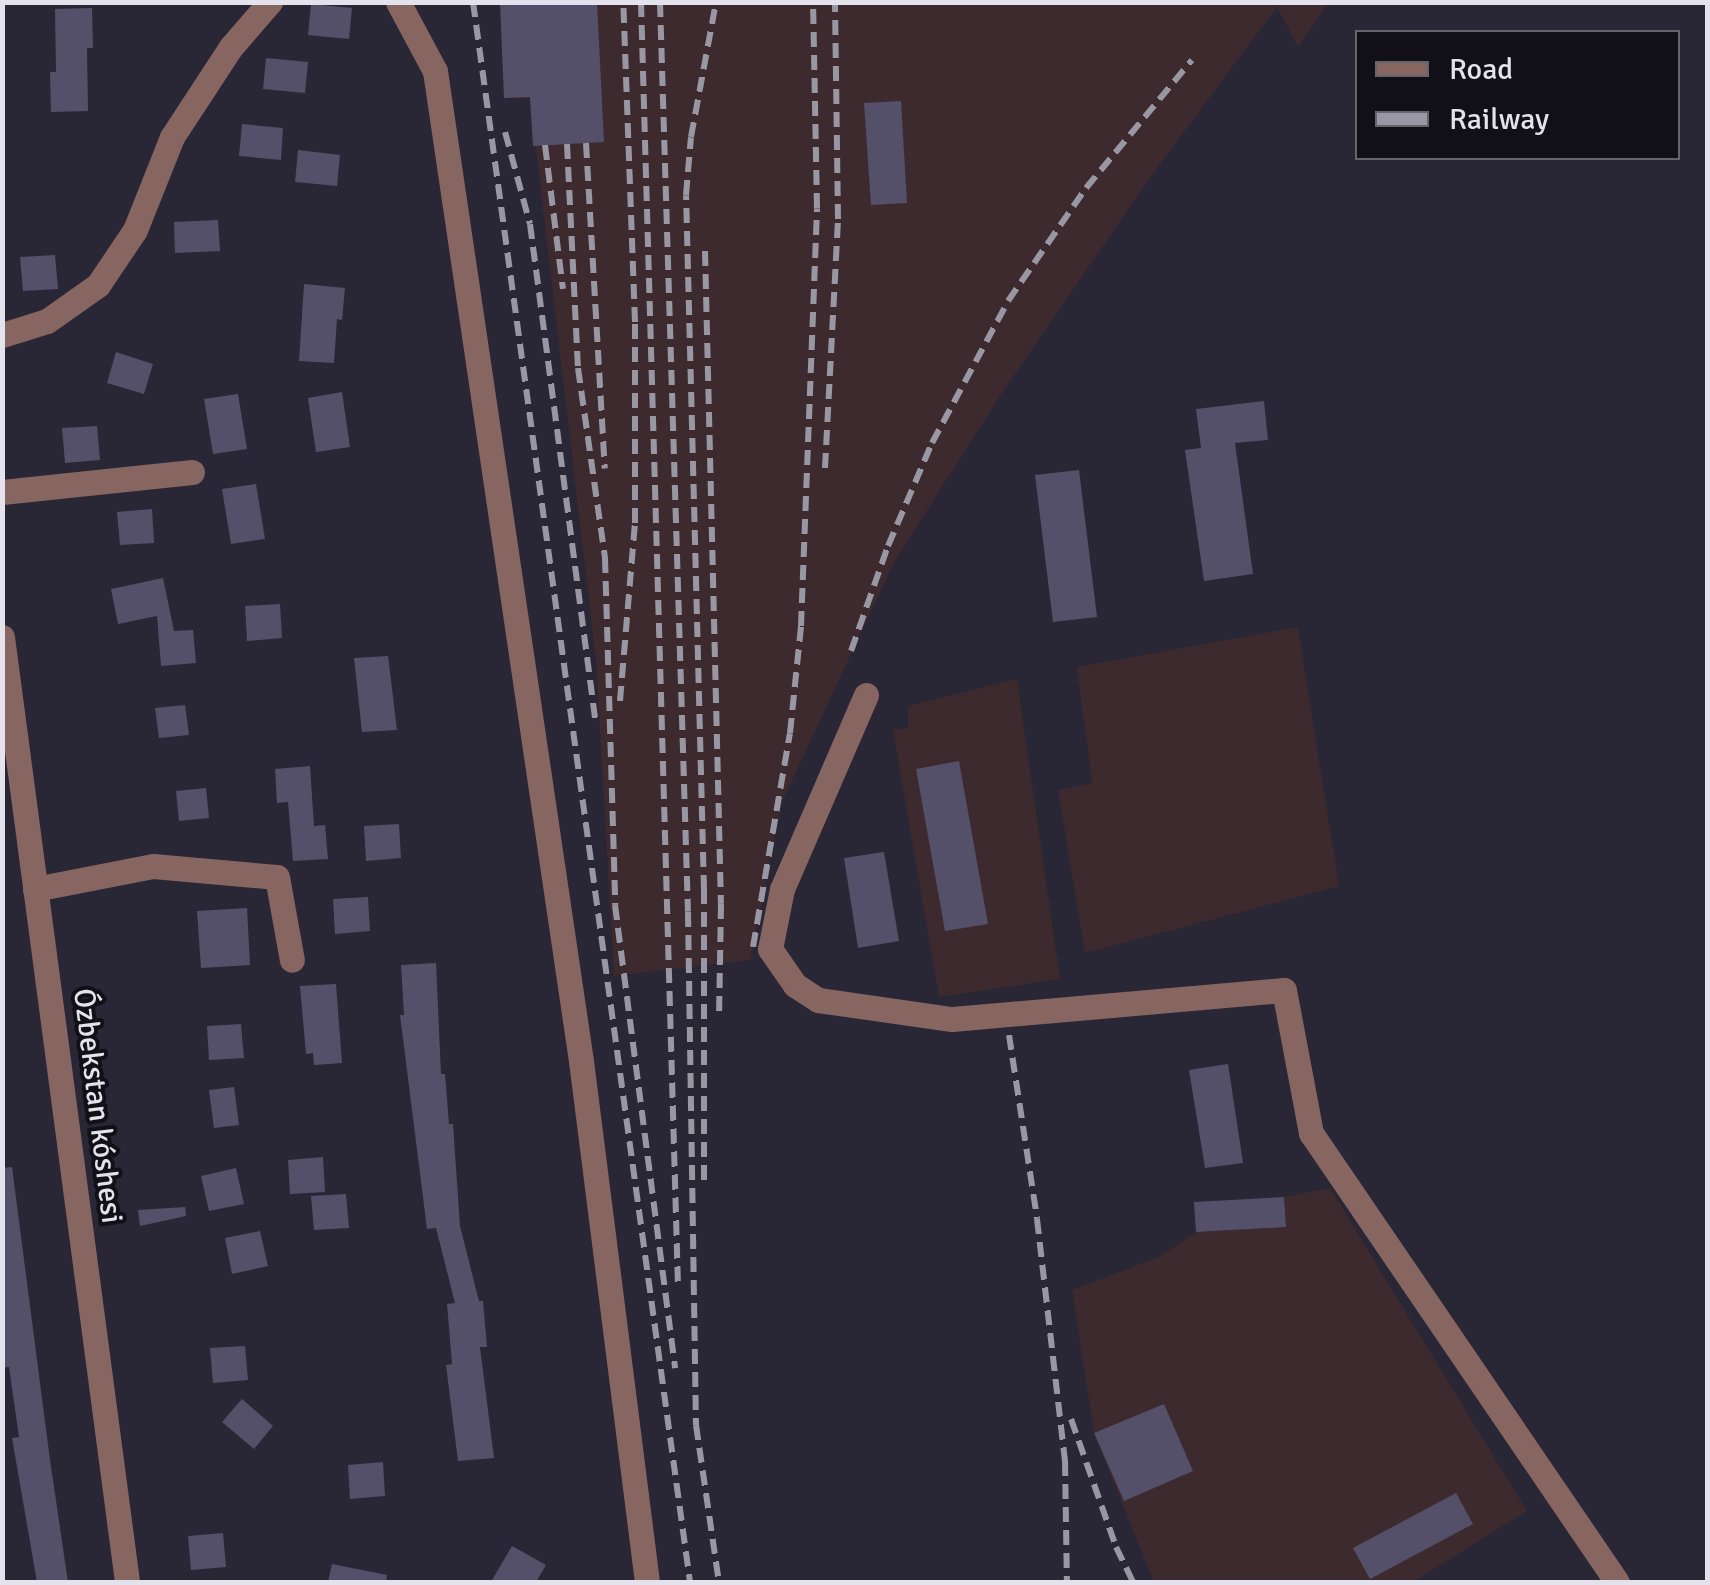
<!DOCTYPE html>
<html>
<head>
<meta charset="utf-8">
<style>
	body { margin:0 }
	#map { position:relative; width:1710px; height:1585px; overflow:hidden; background:#292635; font-family:Signika,sans-serif }
	div>[style] { position:absolute }
	.industrial>* { inset:0; background:#3d2a2e }
	.building>* { inset:0; background:#545069 }
	.minor>* { height:25px; margin:-12.5px; padding:0 12.5px; transform-origin:12.5px; border-radius:12.5px; background:#876560 }
	.rail>* { height:6px; margin-top:-3px; transform-origin:0; background:repeating-linear-gradient(90deg,#9997a3 0 15px,transparent 0 23px) }
	span { translate:-50% -50%; white-space:nowrap; text-align:center; line-height:1.15; -webkit-text-stroke:8px #111017; paint-order:stroke }
	.street-label { font-size:30px; color:#e4e3ed }
	.frame { position:absolute; inset:0; border:5px solid #e4e3ed; pointer-events:none }
	.legend { position:absolute; left:1355px; top:30px; width:325px; height:130px; box-sizing:border-box; background:#111017; border:2px solid #65646d; margin:0; padding:12px 18px; list-style:none; font-size:30px; color:#e4e3ed }
	.legend li { display:flex; align-items:center; gap:20px; height:50px }
	.legend b { width:50px; border:2px solid #65646d }
</style>
</head>
<body>
<div id="map">
	<div class="industrial">
		<i style="clip-path:polygon(500px 3px,1328px 3px,1298px 47px,1277px 7px,1149px 179px,1002px 393px,894px 562px,782px 802px,750px 960px,614px 976px,596px 660px,530px 98px,504px 98px)"></i>
		<i style="clip-path:polygon(1298px 627px,1339px 886px,1085px 953px,1058px 790px,1092px 783px,1077px 667px)"></i>
		<i style="clip-path:polygon(1017px 679px,1060px 979px,939px 997px,893px 730px,908px 728px,908px 706px)"></i>
		<i style="clip-path:polygon(1330px 1188px,1527px 1511px,1413px 1582px,1154px 1582px,1094px 1433px,1072px 1290px,1159px 1257px,1196px 1232px,1286px 1227px,1284px 1197px)"></i>
	</div>
	<div class="building">
		<i style="clip-path:polygon(500px 2px,597px 2px,604px 142px,533px 146px,530px 97px,504px 98px)"></i>
		<i style="clip-path:polygon(311px 4px,352px 8px,349px 39px,308px 35px)"></i>
		<i style="clip-path:polygon(92px 8px,93px 48px,87px 48px,88px 111px,51px 112px,50px 72px,56px 72px,55px 9px)"></i>
		<i style="clip-path:polygon(266px 58px,308px 62px,305px 93px,263px 89px)"></i>
		<i style="clip-path:polygon(901px 101px,907px 203px,871px 205px,864px 103px)"></i>
		<i style="clip-path:polygon(242px 124px,283px 128px,281px 160px,239px 156px)"></i>
		<i style="clip-path:polygon(298px 150px,340px 155px,337px 186px,295px 182px)"></i>
		<i style="clip-path:polygon(218px 220px,220px 251px,175px 253px,174px 222px)"></i>
		<i style="clip-path:polygon(55px 255px,58px 289px,23px 291px,20px 257px)"></i>
		<i style="clip-path:polygon(304px 284px,345px 288px,342px 320px,337px 319px,334px 363px,299px 361px)"></i>
		<i style="clip-path:polygon(116px 352px,153px 364px,144px 394px,107px 383px)"></i>
		<i style="clip-path:polygon(342px 392px,350px 447px,316px 452px,308px 398px)"></i>
		<i style="clip-path:polygon(238px 394px,247px 449px,213px 454px,204px 399px)"></i>
		<i style="clip-path:polygon(1264px 401px,1268px 440px,1235px 443px,1253px 574px,1204px 581px,1185px 450px,1201px 448px,1196px 409px)"></i>
		<i style="clip-path:polygon(97px 426px,100px 460px,65px 463px,62px 428px)"></i>
		<i style="clip-path:polygon(1079px 470px,1097px 617px,1053px 622px,1035px 475px)"></i>
		<i style="clip-path:polygon(256px 484px,265px 539px,231px 544px,222px 489px)"></i>
		<i style="clip-path:polygon(152px 509px,154px 543px,120px 545px,117px 512px)"></i>
		<i style="clip-path:polygon(163px 578px,174px 631px,193px 630px,196px 663px,161px 666px,157px 616px,118px 624px,111px 589px)"></i>
		<i style="clip-path:polygon(280px 604px,282px 638px,247px 641px,245px 606px)"></i>
		<i style="clip-path:polygon(388px 656px,397px 730px,362px 732px,354px 658px)"></i>
		<i style="clip-path:polygon(185px 705px,189px 735px,159px 738px,155px 708px)"></i>
		<i style="clip-path:polygon(959px 761px,988px 924px,945px 931px,916px 769px)"></i>
		<i style="clip-path:polygon(310px 766px,314px 826px,325px 825px,328px 859px,293px 861px,288px 802px,277px 803px,275px 769px)"></i>
		<i style="clip-path:polygon(206px 788px,209px 818px,179px 821px,176px 791px)"></i>
		<i style="clip-path:polygon(399px 824px,401px 858px,366px 861px,364px 826px)"></i>
		<i style="clip-path:polygon(884px 852px,899px 941px,858px 948px,844px 858px)"></i>
		<i style="clip-path:polygon(368px 897px,370px 931px,335px 934px,333px 899px)"></i>
		<i style="clip-path:polygon(247px 908px,250px 965px,201px 968px,197px 911px)"></i>
		<i style="clip-path:polygon(436px 963px,441px 1074px,445px 1074px,449px 1124px,453px 1124px,460px 1226px,479px 1301px,483px 1301px,487px 1347px,480px 1347px,494px 1458px,458px 1461px,446px 1365px,452px 1364px,447px 1304px,455px 1303px,436px 1228px,427px 1229px,400px 1015px,404px 1015px,401px 965px)"></i>
		<i style="clip-path:polygon(336px 984px,342px 1063px,314px 1065px,313px 1053px,306px 1054px,300px 986px)"></i>
		<i style="clip-path:polygon(241px 1024px,244px 1058px,209px 1060px,207px 1026px)"></i>
		<i style="clip-path:polygon(1228px 1064px,1243px 1163px,1205px 1168px,1189px 1070px)"></i>
		<i style="clip-path:polygon(234px 1087px,239px 1125px,214px 1128px,209px 1090px)"></i>
		<i style="clip-path:polygon(323px 1157px,325px 1192px,290px 1194px,288px 1160px)"></i>
		<i style="clip-path:polygon(12px 1167px,50px 1460px,68px 1582px,37px 1582px,12px 1438px,19px 1437px,9px 1367px,2px 1368px,2px 1168px)"></i>
		<i style="clip-path:polygon(236px 1168px,244px 1204px,209px 1211px,201px 1176px)"></i>
		<i style="clip-path:polygon(346px 1194px,349px 1228px,314px 1230px,311px 1196px)"></i>
		<i style="clip-path:polygon(1284px 1197px,1286px 1227px,1196px 1232px,1194px 1202px)"></i>
		<i style="clip-path:polygon(185px 1207px,186px 1216px,140px 1226px,138px 1210px)"></i>
		<i style="clip-path:polygon(260px 1231px,268px 1266px,232px 1274px,225px 1238px)"></i>
		<i style="clip-path:polygon(245px 1346px,248px 1380px,213px 1383px,210px 1348px)"></i>
		<i style="clip-path:polygon(242px 1399px,273px 1426px,254px 1449px,222px 1422px)"></i>
		<i style="clip-path:polygon(1164px 1404px,1193px 1471px,1124px 1501px,1094px 1433px)"></i>
		<i style="clip-path:polygon(383px 1462px,385px 1496px,350px 1499px,348px 1465px)"></i>
		<i style="clip-path:polygon(1456px 1493px,1473px 1524px,1370px 1579px,1353px 1548px)"></i>
		<i style="clip-path:polygon(223px 1533px,226px 1567px,191px 1570px,188px 1536px)"></i>
		<i style="clip-path:polygon(512px 1546px,546px 1565px,536px 1582px,491px 1582px)"></i>
		<i style="clip-path:polygon(332px 1564px,387px 1575px,386px 1582px,328px 1582px)"></i>
	</div>
	<div class="minor">
		<i style="left:398px;top:2px;width:78px;rotate:61.8deg"></i>
		<i style="left:435px;top:71px;width:1001px;rotate:81.61deg"></i>
		<i style="left:581px;top:1061px;width:525px;rotate:82.78deg"></i>
		<i style="left:2px;top:335px;width:47px;rotate:-17.3deg"></i>
		<i style="left:47px;top:321px;width:62px;rotate:-35.2deg"></i>
		<i style="left:98px;top:285px;width:66px;rotate:-56.1deg"></i>
		<i style="left:135px;top:230px;width:100px;rotate:-68.3deg"></i>
		<i style="left:172px;top:137px;width:108px;rotate:-56.8deg"></i>
		<i style="left:231px;top:47px;width:60px;rotate:-49.1deg"></i>
		<i style="left:2px;top:492px;width:191px;rotate:-6deg"></i>
		<i style="left:2px;top:637px;width:953px;rotate:82.46deg"></i>
		<i style="left:866px;top:695px;width:211px;rotate:113.4deg"></i>
		<i style="left:782px;top:889px;width:61px;rotate:101.3deg"></i>
		<i style="left:770px;top:949px;width:44px;rotate:55.2deg"></i>
		<i style="left:795px;top:985px;width:27px;rotate:33deg"></i>
		<i style="left:818px;top:1000px;width:135px;rotate:8.1deg"></i>
		<i style="left:952px;top:1019px;width:333px;rotate:-5deg"></i>
		<i style="left:1284px;top:990px;width:146px;rotate:79.3deg"></i>
		<i style="left:1311px;top:1133px;width:543px;rotate:55.73deg"></i>
		<i style="left:35px;top:889px;width:120px;rotate:-11deg"></i>
		<i style="left:153px;top:866px;width:124px;rotate:5.1deg"></i>
		<i style="left:277px;top:877px;width:84px;rotate:79.8deg"></i>
	</div>
	<div class="rail">
		<i style="left:473px;top:2px;width:1595px;rotate:82.18deg"></i>
		<i style="left:641px;top:2px;width:1286px;rotate:88.35deg"></i>
		<i style="left:660px;top:2px;width:910px;rotate:88.24deg"></i>
		<i style="left:688px;top:912px;width:513px;rotate:89.11deg"></i>
		<i style="left:696px;top:1425px;width:159px;rotate:81.7deg"></i>
		<i style="left:505px;top:132px;width:95px;rotate:74.8deg"></i>
		<i style="left:530px;top:224px;width:499px;rotate:82.5deg"></i>
		<i style="left:586px;top:143px;width:326px;rotate:86.7deg"></i>
		<i style="left:567px;top:144px;width:224px;rotate:87.2deg"></i>
		<i style="left:578px;top:368px;width:192px;rotate:81.9deg"></i>
		<i style="left:605px;top:558px;width:347px;rotate:88.3deg"></i>
		<i style="left:615px;top:905px;width:467px;rotate:82.6deg"></i>
		<i style="left:545px;top:145px;width:145px;rotate:82.9deg"></i>
		<i style="left:705px;top:251px;width:653px;rotate:88.6deg"></i>
		<i style="left:721px;top:904px;width:113px;rotate:91deg"></i>
		<i style="left:825px;top:468px;width:249px;rotate:-87deg"></i>
		<i style="left:838px;top:219px;width:217px;rotate:-90.8deg"></i>
		<i style="left:851px;top:651px;width:111px;rotate:-70.6deg"></i>
		<i style="left:888px;top:546px;width:112px;rotate:-66.9deg"></i>
		<i style="left:932px;top:443px;width:161px;rotate:-61.8deg"></i>
		<i style="left:1008px;top:301px;width:137px;rotate:-55.4deg"></i>
		<i style="left:1086px;top:188px;width:166px;rotate:-50.4deg"></i>
		<i style="left:620px;top:701px;width:179px;rotate:-85.2deg"></i>
		<i style="left:635px;top:523px;width:201px;rotate:-90deg"></i>
		<i style="left:635px;top:322px;width:320px;rotate:-92.1deg"></i>
		<i style="left:753px;top:947px;width:217px;rotate:-80.2deg"></i>
		<i style="left:790px;top:733px;width:108px;rotate:-84.1deg"></i>
		<i style="left:801px;top:626px;width:418px;rotate:-87.8deg"></i>
		<i style="left:817px;top:208px;width:206px;rotate:-91.1deg"></i>
		<i style="left:1009px;top:1035px;width:186px;rotate:81.3deg"></i>
		<i style="left:1037px;top:1219px;width:244px;rotate:83.4deg"></i>
		<i style="left:1065px;top:1461px;width:121px;rotate:89.1deg"></i>
		<i style="left:704px;top:1180px;width:290px;rotate:-90deg"></i>
		<i style="left:704px;top:890px;width:695px;rotate:-91.48deg"></i>
		<i style="left:686px;top:195px;width:58px;rotate:-85.1deg"></i>
		<i style="left:691px;top:137px;width:137px;rotate:-79.5deg"></i>
		<i style="left:1071px;top:1419px;width:136px;rotate:70.6deg"></i>
		<i style="left:1116px;top:1547px;width:39px;rotate:64deg"></i>
	</div>
	<div class="street-label">
		<span style="left:97px;top:1106px;rotate:83deg">Ózbekstan kóshesi</span>
	</div>
	<div class="frame"></div>
	<ul class="legend">
	<li><b style="height:12px;background:#876560"></b>Road</li>
	<li><b style="height:12px;background:#9997a3"></b>Railway</li>
	</ul>
</div>
</body>
</html>
